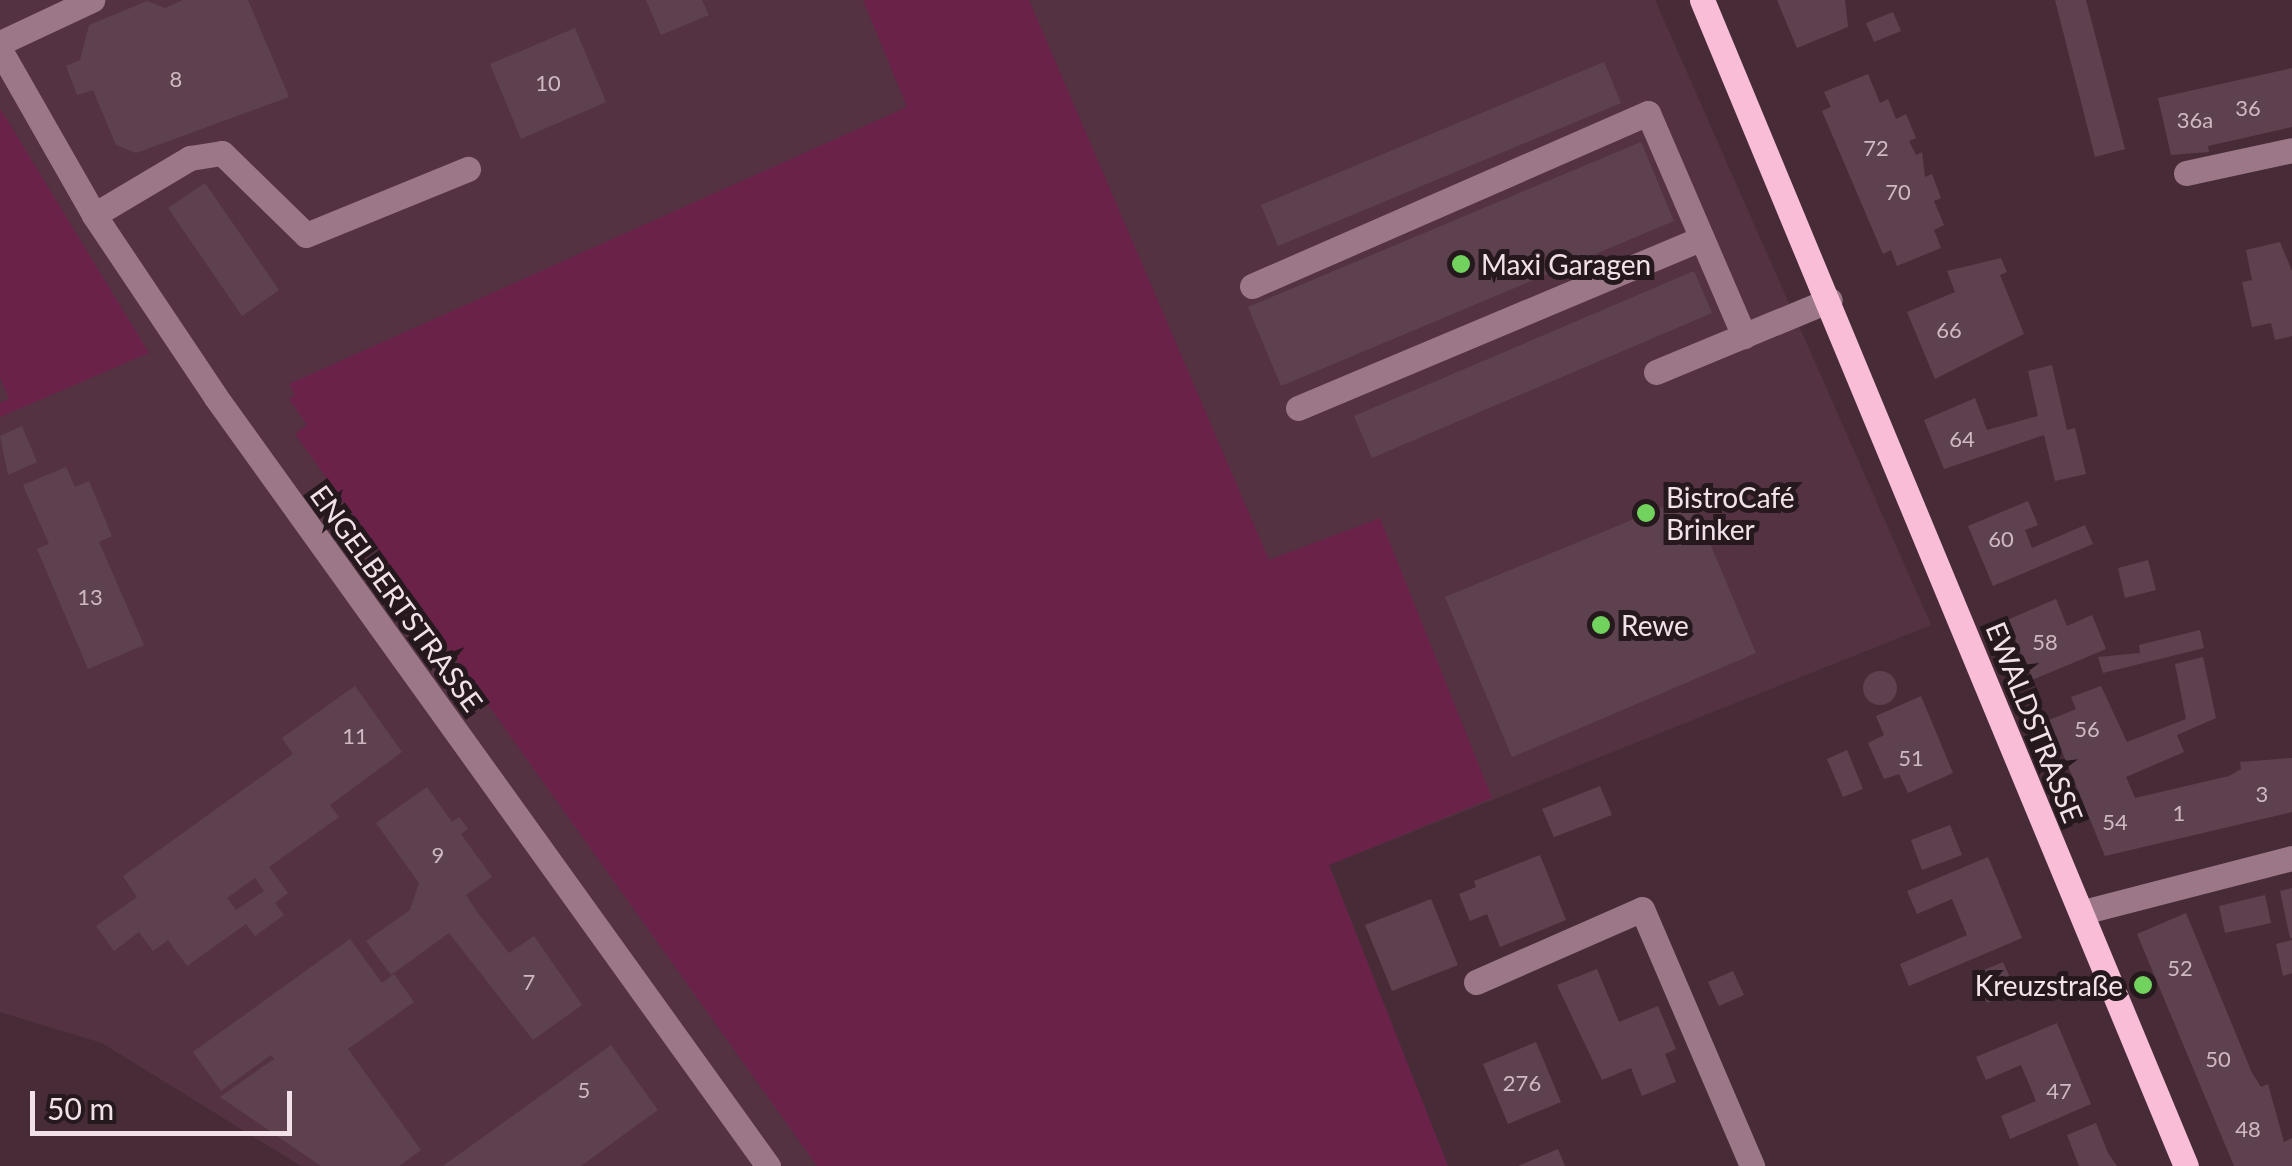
<!DOCTYPE html>
<html>
<head>
<meta charset="utf-8">
<style>
	body { margin:0 }
	#map { position:relative; width:2292px; height:1166px; overflow:hidden; background:#472c38; font-family:Lato,sans-serif }
	div>[style] { position:absolute }
	.built>* { inset:0; background:#543242 }
	.green>* { inset:0; background:#6a2249 }
	.building>* { inset:0; background:#5e414e }
	.round { border-radius:50% }
	.minor>* { height:25px; margin:-12.5px; padding:0 12.5px; transform-origin:12.5px; border-radius:12.5px; background:#9c7788 }
	.major>* { height:25px; margin:-12.5px; padding:0 12.5px; transform-origin:12.5px; border-radius:12.5px; background:#fabdd8 }
	.dots>* { width:28px; height:28px; translate:-50% -50%; box-sizing:border-box; border:5px solid #25191e; border-radius:50% }
	span { translate:-50% -50%; white-space:nowrap; text-align:center; line-height:1.15; -webkit-text-stroke:10px #25191e; paint-order:stroke }
	.number-label { font-size:22px; color:#ceb9c2 }
	.number-label span { -webkit-text-stroke-width:0 }
	.poi-label { font-size:28px; color:#f3e1e9 }
	.left { translate:0 -50%; text-align:left }
	.right { translate:-100% -50%; text-align:right }
	.street-label { font-size:28px; color:#f3e1e9 }
	.scale { position:absolute; left:30px; top:1091px; width:262px; height:45px; box-sizing:border-box; border:5px solid #f3e1e9; border-top:0; padding-left:12px; font-size:30px; line-height:35px; white-space:nowrap; color:#f3e1e9; -webkit-text-stroke:8px #25191e; paint-order:stroke }
</style>
</head>
<body>
<div id="map">
	<div class="built">
		<i style="clip-path:polygon(0 0,1655px 0,1931px 625px,1329px 865px,1448px 1166px,301px 1166px,102px 1043px,0 1012px)"></i>
	</div>
	<div class="green">
		<i style="clip-path:polygon(863px 0,1029px 0,1269px 560px,1380px 518px,1492px 798px,1329px 865px,1448px 1166px,817px 1166px,295px 434px,307px 425px,289px 399px,295px 395px,289px 384px,907px 107px)"></i>
		<i style="clip-path:polygon(0 108px,149px 353px,0 417px,0 403px,9px 399px,0 377px)"></i>
	</div>
	<div class="building">
		<i style="clip-path:polygon(183px 0,248px 0,289px 97px,136px 153px,116px 145px,93px 90px,77px 95px,66px 66px,80px 60px,89px 25px,147px 1px,165px 8px)"></i>
		<i style="clip-path:polygon(646px 0,702px 0,709px 15px,661px 35px)"></i>
		<i style="clip-path:polygon(1777px 0,1845px 0,1848px 27px,1797px 48px)"></i>
		<i style="clip-path:polygon(2055px 0,2086px 0,2125px 149px,2095px 157px)"></i>
		<i style="clip-path:polygon(1893px 12px,1901px 31px,1874px 42px,1866px 23px)"></i>
		<i style="clip-path:polygon(575px 28px,606px 102px,521px 139px,490px 64px)"></i>
		<i style="clip-path:polygon(1604px 62px,1621px 103px,1278px 246px,1261px 205px)"></i>
		<i style="clip-path:polygon(2292px 68px,2292px 127px,2208px 146px,2209px 152px,2171px 155px,2158px 98px)"></i>
		<i style="clip-path:polygon(1868px 74px,1880px 103px,1888px 99px,1896px 119px,1906px 114px,1916px 138px,1909px 141px,1916px 155px,1922px 152px,1925px 177px,1932px 174px,1941px 198px,1934px 201px,1944px 225px,1934px 230px,1941px 248px,1897px 266px,1891px 250px,1883px 254px,1822px 111px,1831px 107px,1824px 92px)"></i>
		<i style="clip-path:polygon(1641px 142px,1674px 221px,1281px 386px,1248px 307px)"></i>
		<i style="clip-path:polygon(205px 183px,279px 290px,242px 316px,168px 208px)"></i>
		<i style="clip-path:polygon(2280px 242px,2292px 271px,2292px 336px,2275px 340px,2271px 323px,2252px 327px,2242px 282px,2252px 280px,2246px 250px)"></i>
		<i style="clip-path:polygon(2001px 258px,2007px 272px,2000px 275px,2024px 334px,1935px 379px,1907px 312px,1955px 292px,1947px 271px)"></i>
		<i style="clip-path:polygon(1694px 271px,1712px 313px,1372px 458px,1354px 416px)"></i>
		<i style="clip-path:polygon(2052px 365px,2067px 430px,2075px 428px,2086px 474px,2055px 481px,2044px 435px,1944px 469px,1924px 420px,1975px 398px,1987px 430px,2038px 416px,2028px 371px)"></i>
		<i style="clip-path:polygon(22px 426px,37px 462px,8px 475px,0 436px)"></i>
		<i style="clip-path:polygon(66px 467px,75px 487px,89px 481px,112px 536px,99px 542px,144px 645px,88px 669px,37px 549px,49px 544px,23px 485px)"></i>
		<i style="clip-path:polygon(1690px 496px,1756px 653px,1512px 757px,1445px 597px)"></i>
		<i style="clip-path:polygon(2028px 501px,2038px 525px,2025px 530px,2032px 548px,2085px 525px,2093px 544px,1993px 586px,1968px 526px)"></i>
		<i style="clip-path:polygon(2148px 560px,2156px 590px,2125px 598px,2118px 568px)"></i>
		<i style="clip-path:polygon(2056px 599px,2067px 626px,2092px 615px,2106px 649px,2032px 680px,2007px 620px)"></i>
		<i style="clip-path:polygon(2200px 630px,2204px 648px,2103px 673px,2098px 657px,2140px 653px,2139px 645px)"></i>
		<i style="clip-path:polygon(2203px 657px,2216px 718px,2177px 735px,2184px 752px,2126px 777px,2135px 798px,2229px 776px,2241px 769px,2240px 762px,2292px 758px,2292px 812px,2105px 856px,2049px 720px,2076px 709px,2071px 697px,2101px 686px,2127px 742px,2186px 719px,2175px 664px)"></i>
		<i class="round" style="left:1863px;top:671px;width:34px;height:34px"></i>
		<i style="clip-path:polygon(evenodd,355px 686px,402px 752px,330px 805px,339px 817px,269px 867px,288px 893px,275px 903px,284px 915px,255px 936px,246px 924px,187px 966px,168px 940px,153px 951px,139px 932px,114px 951px,96px 926px,137px 897px,123px 876px,293px 754px,282px 738px,355px 686px,255px 878px,264px 891px,236px 910px,227px 898px,255px 878px)"></i>
		<i style="clip-path:polygon(1921px 696px,1953px 773px,1908px 793px,1899px 774px,1884px 779px,1868px 743px,1884px 735px,1876px 716px)"></i>
		<i style="clip-path:polygon(1847px 750px,1863px 789px,1843px 797px,1827px 759px)"></i>
		<i style="clip-path:polygon(1600px 786px,1612px 815px,1554px 837px,1542px 809px)"></i>
		<i style="clip-path:polygon(427px 787px,452px 822px,459px 817px,468px 829px,461px 834px,492px 877px,466px 895px,478px 913px,509px 953px,534px 936px,582px 1005px,533px 1040px,449px 933px,391px 975px,366px 941px,410px 910px,419px 883px,376px 823px)"></i>
		<i style="clip-path:polygon(1950px 825px,1962px 855px,1922px 870px,1911px 840px)"></i>
		<i style="clip-path:polygon(1540px 855px,1566px 920px,1500px 947px,1487px 914px,1470px 921px,1459px 894px,1476px 887px,1474px 881px)"></i>
		<i style="clip-path:polygon(1988px 857px,2022px 938px,1909px 986px,1900px 964px,1967px 935px,1952px 899px,1917px 914px,1907px 891px)"></i>
		<i style="clip-path:polygon(2292px 888px,2292px 938px,2290px 938px,2280px 891px)"></i>
		<i style="clip-path:polygon(2265px 895px,2271px 923px,2225px 933px,2219px 906px)"></i>
		<i style="clip-path:polygon(1431px 899px,1458px 965px,1392px 991px,1365px 925px)"></i>
		<i style="clip-path:polygon(2186px 913px,2252px 1073px,2261px 1087px,2268px 1084px,2284px 1142px,2292px 1138px,2292px 1166px,2234px 1166px,2137px 934px)"></i>
		<i style="clip-path:polygon(350px 939px,382px 983px,394px 974px,414px 1002px,348px 1049px,421px 1150px,399px 1166px,321px 1166px,220px 1097px,274px 1059px,271px 1055px,221px 1091px,193px 1052px)"></i>
		<i style="clip-path:polygon(2292px 940px,2292px 973px,2283px 976px,2276px 944px)"></i>
		<i style="clip-path:polygon(2003px 962px,2016px 991px,1987px 1003px,1974px 974px)"></i>
		<i style="clip-path:polygon(1597px 969px,1619px 1022px,1658px 1006px,1676px 1049px,1665px 1054px,1676px 1082px,1642px 1096px,1631px 1068px,1602px 1080px,1557px 985px)"></i>
		<i style="clip-path:polygon(1733px 971px,1744px 995px,1719px 1006px,1708px 982px)"></i>
		<i style="clip-path:polygon(2057px 1023px,2091px 1104px,2010px 1139px,2001px 1116px,2036px 1101px,2021px 1065px,1986px 1080px,1976px 1057px)"></i>
		<i style="clip-path:polygon(1536px 1042px,1561px 1102px,1508px 1124px,1483px 1064px)"></i>
		<i style="clip-path:polygon(611px 1045px,658px 1110px,641px 1122px,581px 1166px,443px 1166px)"></i>
		<i style="clip-path:polygon(2096px 1123px,2108px 1153px,2117px 1166px,2079px 1166px,2067px 1135px)"></i>
		<i style="clip-path:polygon(1558px 1149px,1565px 1166px,1518px 1166px)"></i>
	</div>
	<div class="minor">
		<i style="left:0;top:43px;width:102px;rotate:-25.1deg"></i>
		<i style="left:0;top:50px;width:190px;rotate:60.3deg"></i>
		<i style="left:94px;top:215px;width:218px;rotate:56.2deg"></i>
		<i style="left:215px;top:396px;width:948px;rotate:54.31deg"></i>
		<i style="left:2186px;top:173px;width:108px;rotate:-12.2deg"></i>
		<i style="left:94px;top:215px;width:112px;rotate:-30.7deg"></i>
		<i style="left:190px;top:158px;width:32px;rotate:-9deg"></i>
		<i style="left:222px;top:153px;width:117px;rotate:44.3deg"></i>
		<i style="left:306px;top:235px;width:175px;rotate:-22.2deg"></i>
		<i style="left:1252px;top:286px;width:432px;rotate:-23.6deg"></i>
		<i style="left:1648px;top:113px;width:243px;rotate:66.7deg"></i>
		<i style="left:1656px;top:372px;width:188px;rotate:-22.5deg"></i>
		<i style="left:1298px;top:408px;width:438px;rotate:-22.8deg"></i>
		<i style="left:2083px;top:912px;width:216px;rotate:-14.5deg"></i>
		<i style="left:1476px;top:982px;width:181px;rotate:-23.7deg"></i>
		<i style="left:1642px;top:909px;width:280px;rotate:66.8deg"></i>
	</div>
	<div class="major">
		<i style="left:1702px;top:0;width:1262px;rotate:67.46deg"></i>
	</div>
	<div class="dots">
		<i style="left:1461px;top:264px;background:#72d25e"></i>
		<i style="left:1646px;top:513px;background:#72d25e"></i>
		<i style="left:1601px;top:625px;background:#72d25e"></i>
		<i style="left:2143px;top:985px;background:#72d25e"></i>
	</div>
	<div class="number-label">
		<span style="left:176px;top:79px">8</span>
		<span style="left:548px;top:83px">10</span>
		<span style="left:2248px;top:108px">36</span>
		<span style="left:2195px;top:120px">36a</span>
		<span style="left:1876px;top:148px">72</span>
		<span style="left:1898px;top:192px">70</span>
		<span style="left:1949px;top:330px">66</span>
		<span style="left:1962px;top:439px">64</span>
		<span style="left:2001px;top:539px">60</span>
		<span style="left:90px;top:597px">13</span>
		<span style="left:2045px;top:642px">58</span>
		<span style="left:2087px;top:729px">56</span>
		<span style="left:355px;top:736px">11</span>
		<span style="left:1911px;top:758px">51</span>
		<span style="left:2262px;top:794px">3</span>
		<span style="left:2179px;top:813px">1</span>
		<span style="left:2115px;top:822px">54</span>
		<span style="left:438px;top:855px">9</span>
		<span style="left:2180px;top:968px">52</span>
		<span style="left:529px;top:982px">7</span>
		<span style="left:2218px;top:1059px">50</span>
		<span style="left:1522px;top:1083px">276</span>
		<span style="left:584px;top:1090px">5</span>
		<span style="left:2059px;top:1091px">47</span>
		<span style="left:2248px;top:1129px">48</span>
	</div>
	<div class="poi-label">
		<span class="left" style="left:1481px;top:264px">Maxi Garagen</span>
		<span class="left" style="left:1666px;top:513px">BistroCafé<br>Brinker</span>
		<span class="left" style="left:1621px;top:625px">Rewe</span>
		<span class="right" style="left:2123px;top:985px">Kreuzstraße</span>
	</div>
	<div class="street-label">
		<span style="left:397px;top:598px;rotate:54deg">ENGELBERTSTRASSE</span>
		<span style="left:2035px;top:722px;rotate:68deg">EWALDSTRASSE</span>
	</div>
	<div class="scale">50 m</div>
</div>
</body>
</html>
